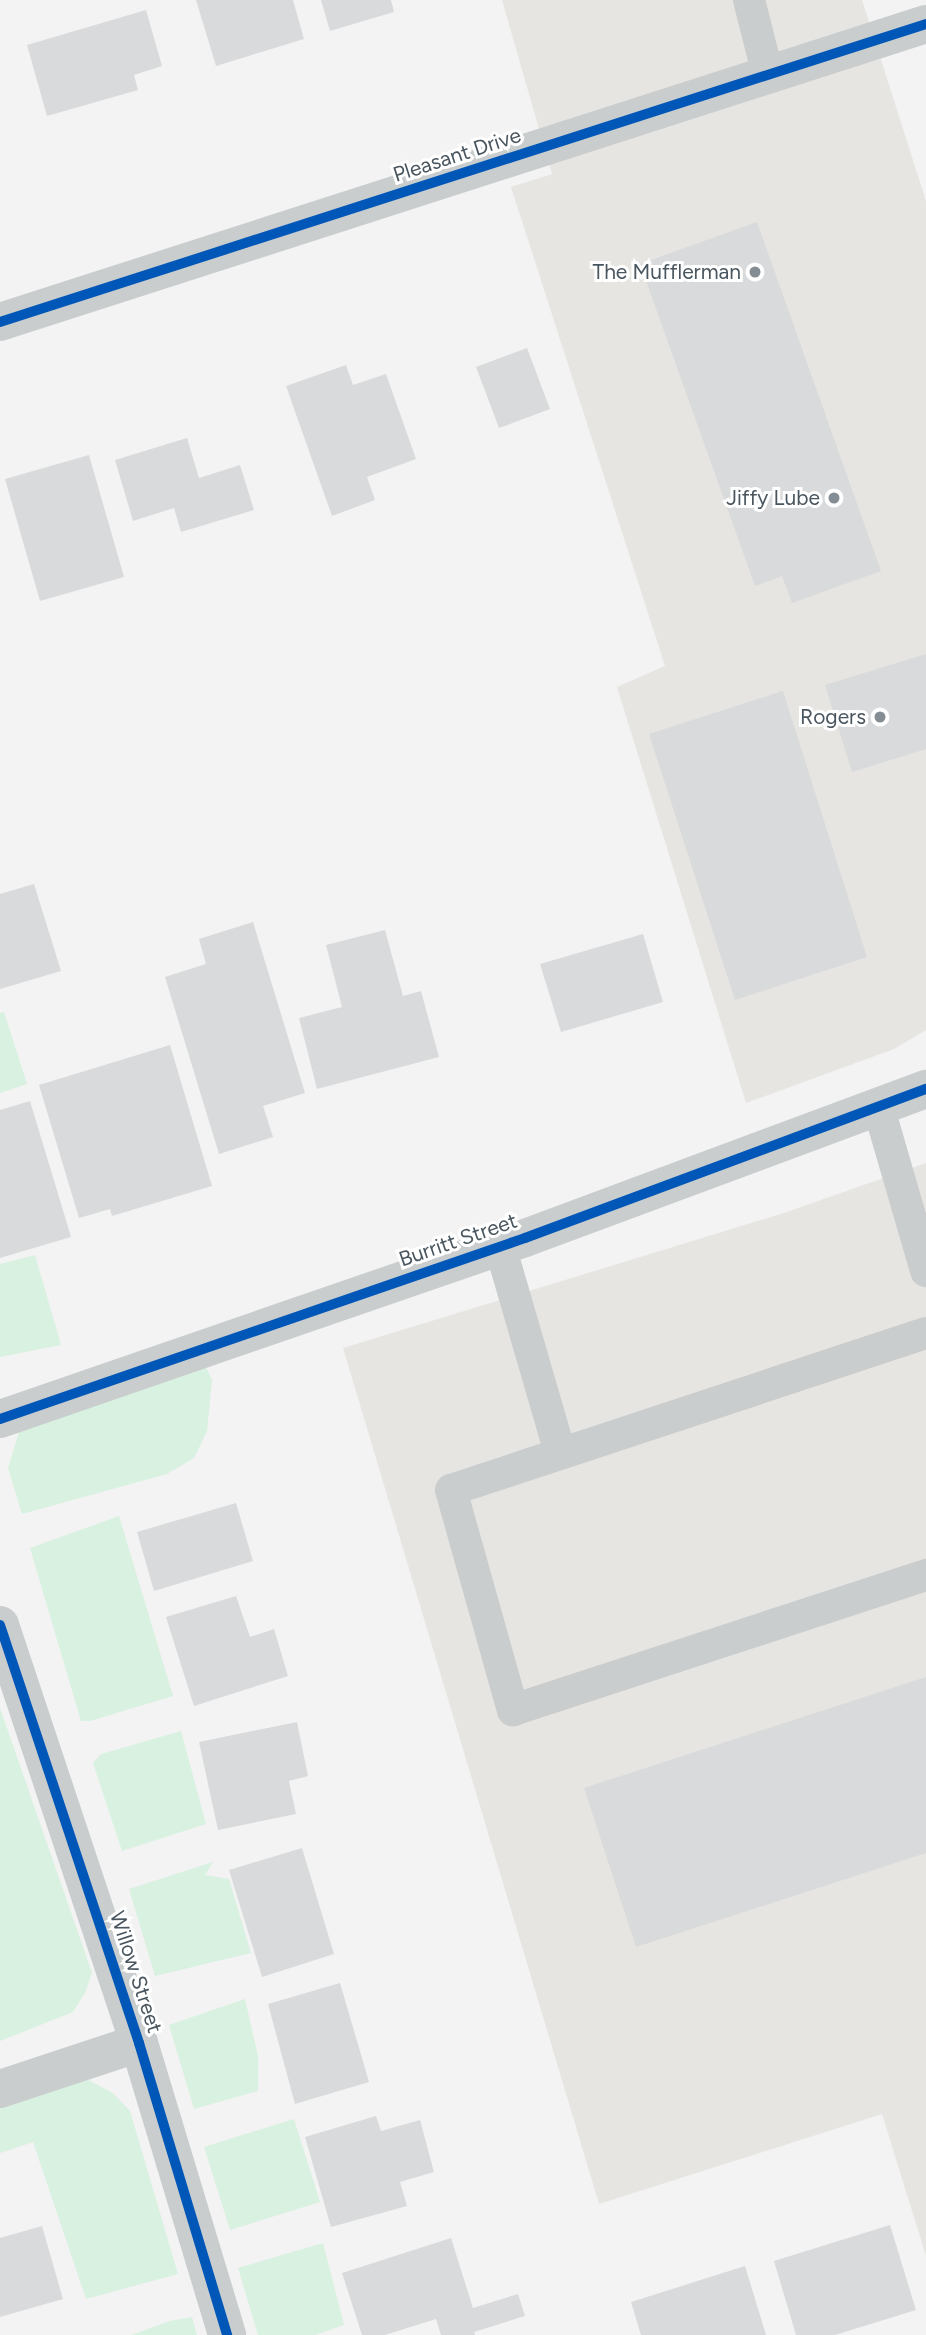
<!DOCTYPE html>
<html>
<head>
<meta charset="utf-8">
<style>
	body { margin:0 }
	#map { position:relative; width:926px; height:2335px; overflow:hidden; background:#f3f3f3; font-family:Figtree,sans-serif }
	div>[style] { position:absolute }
	.commercial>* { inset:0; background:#e6e5e2 }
	.green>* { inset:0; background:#d8f1e0 }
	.building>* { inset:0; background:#d9dadb }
	.service>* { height:32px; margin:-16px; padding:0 16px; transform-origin:16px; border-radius:16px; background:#cacdce }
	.minor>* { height:38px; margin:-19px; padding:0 19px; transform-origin:19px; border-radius:19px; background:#cacdce }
	.tertiary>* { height:38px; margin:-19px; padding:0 19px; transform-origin:19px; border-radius:19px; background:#cacdce }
	.cycleway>* { height:10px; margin:-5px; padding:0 5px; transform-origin:5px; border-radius:5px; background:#0057b8 }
	.dots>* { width:19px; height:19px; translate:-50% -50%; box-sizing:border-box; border:4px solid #fff; border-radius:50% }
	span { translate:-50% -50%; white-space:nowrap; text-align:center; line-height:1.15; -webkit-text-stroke:6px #fff; paint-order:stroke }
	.street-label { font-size:21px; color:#49565f }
	.poi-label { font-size:21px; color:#49565f }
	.right { translate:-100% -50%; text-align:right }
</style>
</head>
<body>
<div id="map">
	<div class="commercial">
		<i style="clip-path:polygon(502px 0,862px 0,926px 201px,926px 1030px,894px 1049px,746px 1103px,617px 687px,665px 666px,511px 187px,552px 174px)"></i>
		<i style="clip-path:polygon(926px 1163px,926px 2256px,882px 2114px,599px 2204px,343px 1348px,784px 1213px)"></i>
	</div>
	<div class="green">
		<i style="clip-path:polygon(4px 1012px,27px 1084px,0 1093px,0 1013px)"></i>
		<i style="clip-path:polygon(35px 1255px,61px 1345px,0 1357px,0 1264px)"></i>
		<i style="clip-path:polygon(204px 1363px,212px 1380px,207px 1431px,194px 1458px,167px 1474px,22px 1514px,8px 1468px,20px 1429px)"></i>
		<i style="clip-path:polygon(119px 1516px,173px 1696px,90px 1721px,81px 1721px,30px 1548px)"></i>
		<i style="clip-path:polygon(0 1708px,92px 1973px,85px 1993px,73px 2012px,0 2041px)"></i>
		<i style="clip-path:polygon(181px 1731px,206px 1824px,122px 1851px,93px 1763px,101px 1754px)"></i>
		<i style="clip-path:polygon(213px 1862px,205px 1875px,229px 1879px,251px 1953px,155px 1976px,129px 1889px)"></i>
		<i style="clip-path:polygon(245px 1999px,258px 2056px,258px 2091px,194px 2109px,169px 2025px)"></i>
		<i style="clip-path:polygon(88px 2080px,113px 2093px,130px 2111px,178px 2274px,86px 2299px,33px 2142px,0 2153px,0 2102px)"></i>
		<i style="clip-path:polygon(294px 2119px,320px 2202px,230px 2230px,204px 2147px)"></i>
		<i style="clip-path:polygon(323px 2243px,344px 2325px,315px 2335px,258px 2335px,238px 2268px)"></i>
		<i style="clip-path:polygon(192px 2317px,197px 2335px,131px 2335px,170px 2321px)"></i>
	</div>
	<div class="building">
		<i style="clip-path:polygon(196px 0,293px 0,304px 39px,216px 66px)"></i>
		<i style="clip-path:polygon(321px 0,391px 0,394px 12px,330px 31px)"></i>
		<i style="clip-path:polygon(146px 10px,162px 66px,134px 75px,138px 90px,47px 116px,27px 45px)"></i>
		<i style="clip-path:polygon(757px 222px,881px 571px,792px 603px,782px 576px,755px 586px,640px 264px)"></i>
		<i style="clip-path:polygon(527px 348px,550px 409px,499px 428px,476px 367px)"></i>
		<i style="clip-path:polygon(346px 365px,353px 385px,386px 374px,416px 459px,367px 477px,375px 500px,332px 516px,286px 386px)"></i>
		<i style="clip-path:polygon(187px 438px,199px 478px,240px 465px,254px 510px,181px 532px,174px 508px,133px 521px,115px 460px)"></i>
		<i style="clip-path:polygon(89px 455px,124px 577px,40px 601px,5px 479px)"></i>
		<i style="clip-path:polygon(926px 654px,926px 749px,852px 772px,825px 685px)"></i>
		<i style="clip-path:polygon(783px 691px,867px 957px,735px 1000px,649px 734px)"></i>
		<i style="clip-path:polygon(34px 884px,61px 971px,0 989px,0 894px)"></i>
		<i style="clip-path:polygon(253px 922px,305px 1093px,263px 1106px,273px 1137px,219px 1154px,165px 977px,206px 964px,199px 939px)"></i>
		<i style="clip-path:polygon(385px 930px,403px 996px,421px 991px,439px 1057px,317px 1089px,299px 1018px,342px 1007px,326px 945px)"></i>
		<i style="clip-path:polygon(643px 934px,663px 1002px,561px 1032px,540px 964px)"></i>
		<i style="clip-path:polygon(170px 1045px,212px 1186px,112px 1216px,110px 1209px,79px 1218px,39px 1085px)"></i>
		<i style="clip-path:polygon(30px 1101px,71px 1237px,0 1258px,0 1110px)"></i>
		<i style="clip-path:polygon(236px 1503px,253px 1561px,154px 1591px,137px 1532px)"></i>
		<i style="clip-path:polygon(236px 1596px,250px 1637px,274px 1629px,288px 1676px,194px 1706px,166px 1617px)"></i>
		<i style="clip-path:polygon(926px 1677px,926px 1853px,636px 1947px,584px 1788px)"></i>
		<i style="clip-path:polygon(297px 1722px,308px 1776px,289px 1781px,296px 1814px,218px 1830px,199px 1742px)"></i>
		<i style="clip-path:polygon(302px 1848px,334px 1954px,262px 1977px,229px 1870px)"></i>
		<i style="clip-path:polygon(340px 1983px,369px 2082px,295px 2104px,268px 2004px)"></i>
		<i style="clip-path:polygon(376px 2116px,381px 2131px,420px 2120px,434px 2172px,400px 2182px,407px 2206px,331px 2227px,305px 2137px)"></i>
		<i style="clip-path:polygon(890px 2225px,916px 2310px,835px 2335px,796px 2335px,774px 2261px)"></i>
		<i style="clip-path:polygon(42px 2226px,63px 2299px,0 2317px,0 2238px)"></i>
		<i style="clip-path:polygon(451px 2238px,473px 2308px,518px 2294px,525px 2316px,474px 2332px,475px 2335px,441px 2335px,436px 2319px,385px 2335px,362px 2335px,342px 2273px)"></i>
		<i style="clip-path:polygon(745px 2266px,766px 2335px,641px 2335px,631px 2302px)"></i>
	</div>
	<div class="service">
		<i style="left:749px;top:0;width:77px;rotate:75.8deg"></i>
		<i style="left:879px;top:1109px;width:169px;rotate:73.8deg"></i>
		<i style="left:500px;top:1246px;width:215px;rotate:73.8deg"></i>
		<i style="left:926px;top:1333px;width:500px;rotate:161.71deg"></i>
		<i style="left:451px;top:1490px;width:229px;rotate:74.3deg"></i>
		<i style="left:513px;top:1710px;width:435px;rotate:-18.1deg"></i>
	</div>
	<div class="minor">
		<i style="left:0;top:322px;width:973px;rotate:-17.84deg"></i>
		<i style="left:0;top:1625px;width:441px;rotate:71.6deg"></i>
		<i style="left:139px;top:2043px;width:305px;rotate:73.2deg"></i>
		<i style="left:0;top:2089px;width:146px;rotate:-18.3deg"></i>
	</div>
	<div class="tertiary">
		<i style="left:0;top:1419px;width:555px;rotate:-19.02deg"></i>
		<i style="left:525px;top:1238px;width:428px;rotate:-20.4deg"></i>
	</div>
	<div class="cycleway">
		<i style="left:0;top:322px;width:973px;rotate:-17.84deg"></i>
		<i style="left:0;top:1419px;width:555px;rotate:-19.02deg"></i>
		<i style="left:525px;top:1238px;width:428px;rotate:-20.4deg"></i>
		<i style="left:0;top:1625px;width:441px;rotate:71.6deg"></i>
		<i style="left:139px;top:2043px;width:305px;rotate:73.2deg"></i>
	</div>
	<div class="dots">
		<i style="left:755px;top:272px;background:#848d93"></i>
		<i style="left:834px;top:498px;background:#848d93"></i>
		<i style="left:880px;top:717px;background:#848d93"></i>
	</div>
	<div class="street-label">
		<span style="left:457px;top:155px;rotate:-18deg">Pleasant Drive</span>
		<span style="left:458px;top:1240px;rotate:-19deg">Burritt Street</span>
		<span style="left:136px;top:1972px;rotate:72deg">Willow Street</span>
	</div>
	<div class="poi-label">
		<span class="right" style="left:741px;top:272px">The Mufflerman</span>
		<span class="right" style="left:820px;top:498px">Jiffy Lube</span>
		<span class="right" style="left:866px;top:717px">Rogers</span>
	</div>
</div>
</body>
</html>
